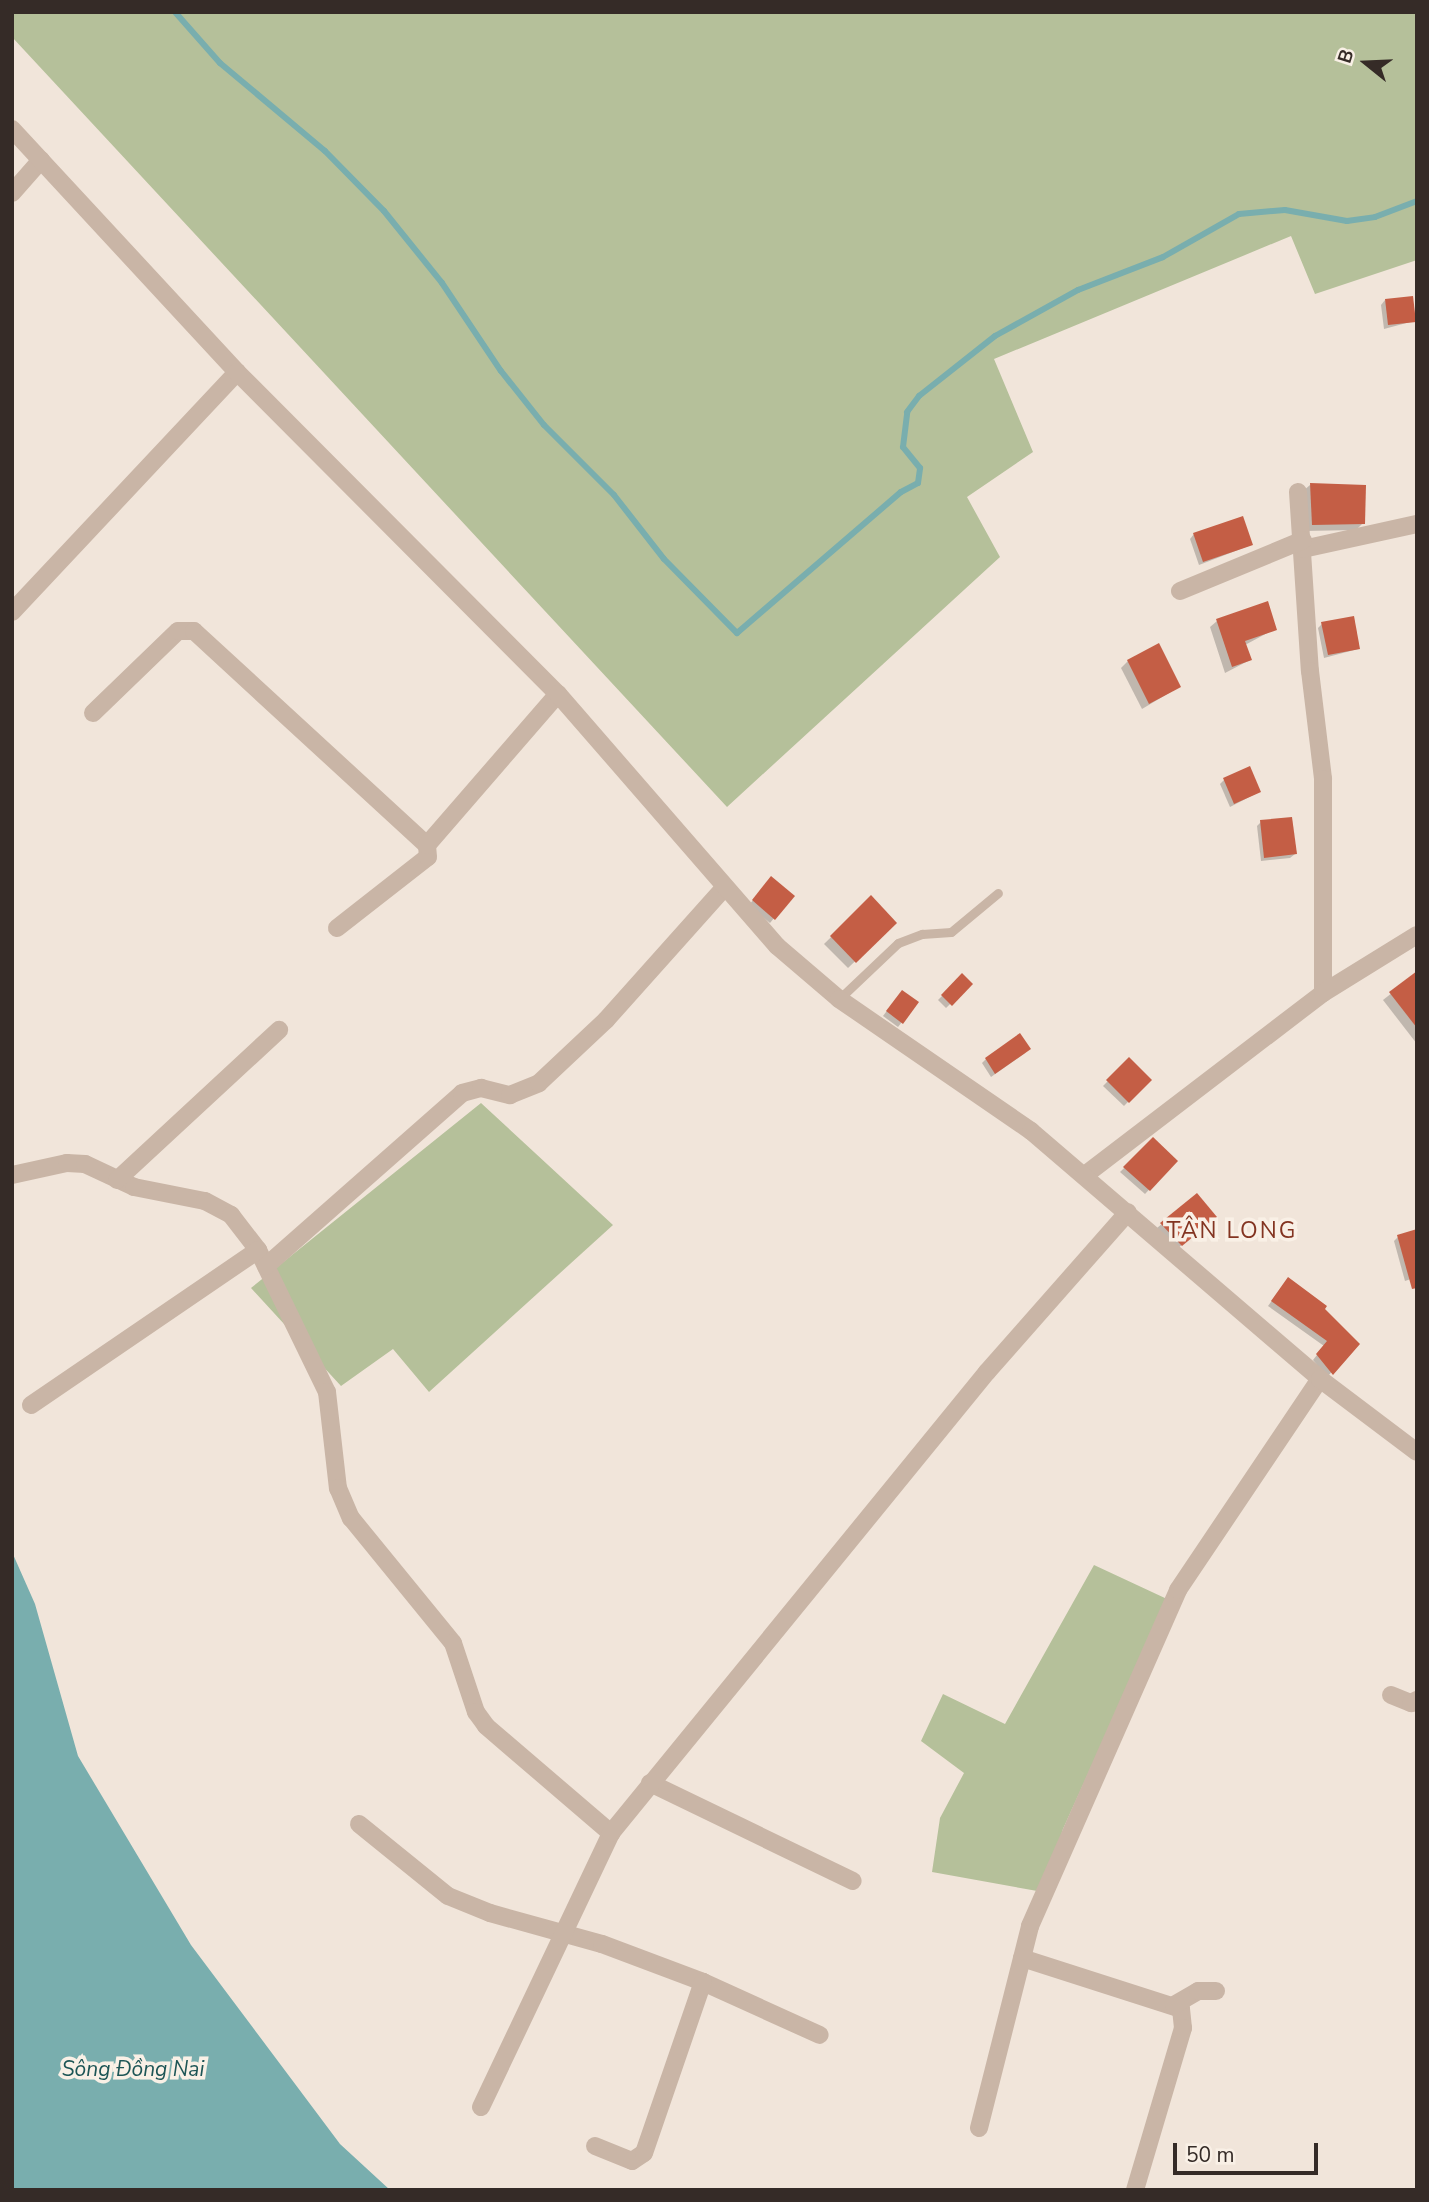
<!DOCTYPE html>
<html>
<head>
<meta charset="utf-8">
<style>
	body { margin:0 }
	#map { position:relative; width:1429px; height:2202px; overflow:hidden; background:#f1e5da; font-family:"Nunito Sans",sans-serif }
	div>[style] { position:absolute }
	.green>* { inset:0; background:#b5c09a }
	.water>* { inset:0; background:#79aeae }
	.shadow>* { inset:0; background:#0003 }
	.stream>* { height:6px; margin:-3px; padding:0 3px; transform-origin:3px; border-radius:3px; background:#79aeae }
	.building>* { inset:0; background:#c45e45 }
	.service>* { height:9px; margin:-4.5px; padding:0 4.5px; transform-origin:4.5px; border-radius:4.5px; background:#c9b5a6 }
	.minor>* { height:18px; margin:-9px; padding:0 9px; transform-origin:9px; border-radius:9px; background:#c9b5a6 }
	.tertiary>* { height:18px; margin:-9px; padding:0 9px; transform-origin:9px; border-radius:9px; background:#c9b5a6 }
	span { translate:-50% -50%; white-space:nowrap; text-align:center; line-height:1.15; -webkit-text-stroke:7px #f9f0e6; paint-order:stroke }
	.water-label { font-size:21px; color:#1d5556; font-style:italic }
	.quarter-label { font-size:23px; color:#833421; letter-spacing:2px }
	.frame { position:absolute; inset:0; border:14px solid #352b27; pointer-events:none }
	.north { position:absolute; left:1331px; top:28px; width:70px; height:70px; -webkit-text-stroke:5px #f9f0e6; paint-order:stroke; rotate:288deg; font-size:19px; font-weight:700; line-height:28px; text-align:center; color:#352b27 }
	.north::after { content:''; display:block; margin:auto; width:24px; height:32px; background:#352b27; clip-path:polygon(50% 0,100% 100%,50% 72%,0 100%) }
	.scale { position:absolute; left:1173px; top:2143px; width:145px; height:32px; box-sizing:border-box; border:4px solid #352b27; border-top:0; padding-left:9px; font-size:21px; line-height:24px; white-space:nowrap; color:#352b27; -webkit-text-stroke:5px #f9f0e6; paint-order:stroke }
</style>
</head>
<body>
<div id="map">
	<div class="green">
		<i style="clip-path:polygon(12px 12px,1417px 12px,1417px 260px,1315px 294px,1291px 236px,994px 359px,1033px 452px,967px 497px,1000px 557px,727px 807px,12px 37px)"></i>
		<i style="clip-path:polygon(481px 1103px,613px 1225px,429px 1392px,393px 1349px,341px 1386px,251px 1288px)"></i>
		<i style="clip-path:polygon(1094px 1565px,1167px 1599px,1063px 1829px,1043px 1892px,932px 1872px,940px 1818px,964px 1773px,921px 1741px,943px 1694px,1005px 1724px)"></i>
	</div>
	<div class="water">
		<i style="clip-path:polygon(12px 1552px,35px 1604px,78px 1756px,191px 1945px,340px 2144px,390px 2190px,12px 2190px)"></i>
	</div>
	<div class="shadow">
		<i style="clip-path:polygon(1385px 300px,1414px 321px,1384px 329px,1381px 305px)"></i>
		<i style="clip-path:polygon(1310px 485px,1363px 523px,1356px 530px,1305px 531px,1303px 491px)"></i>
		<i style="clip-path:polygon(1194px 534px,1251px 545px,1199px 565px,1190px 539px)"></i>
		<i style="clip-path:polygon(1217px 621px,1275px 629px,1245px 645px,1250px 660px,1225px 673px,1210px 627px)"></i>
		<i style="clip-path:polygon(1322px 624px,1358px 649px,1324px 658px,1318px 628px)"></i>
		<i style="clip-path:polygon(1128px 661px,1179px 687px,1142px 709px,1121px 668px)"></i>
		<i style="clip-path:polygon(1224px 780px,1259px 792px,1230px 807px,1220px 784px)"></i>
		<i style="clip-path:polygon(1261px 822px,1295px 854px,1290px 858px,1261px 861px,1257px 826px)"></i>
		<i style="clip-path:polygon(767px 883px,792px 896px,770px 923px,749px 905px)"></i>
		<i style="clip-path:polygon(871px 898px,895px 923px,848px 968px,824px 944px)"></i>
		<i style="clip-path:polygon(1417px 973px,1417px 1044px,1383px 1000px)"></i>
		<i style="clip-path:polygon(962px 976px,971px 984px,946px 1008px,938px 1000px)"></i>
		<i style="clip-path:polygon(898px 996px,917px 1003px,898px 1027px,883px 1016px)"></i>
		<i style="clip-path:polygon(1025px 1053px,991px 1077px,982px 1063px,986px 1059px)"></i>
		<i style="clip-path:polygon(1129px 1060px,1149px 1080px,1124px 1106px,1103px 1086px)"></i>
		<i style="clip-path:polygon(1153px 1140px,1176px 1161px,1145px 1194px,1120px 1172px)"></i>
		<i style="clip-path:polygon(1197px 1195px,1210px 1221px,1177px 1249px,1157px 1228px)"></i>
		<i style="clip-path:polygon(1398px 1237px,1417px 1277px,1405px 1281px,1394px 1241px)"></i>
		<i style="clip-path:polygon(1284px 1284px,1322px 1309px,1358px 1344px,1327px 1377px,1313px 1360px,1324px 1346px,1268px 1306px)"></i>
	</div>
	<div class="stream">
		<i style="left:175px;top:12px;width:68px;rotate:48.6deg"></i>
		<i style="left:220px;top:63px;width:137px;rotate:40deg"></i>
		<i style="left:325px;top:151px;width:84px;rotate:45.5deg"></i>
		<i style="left:384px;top:211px;width:92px;rotate:51.1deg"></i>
		<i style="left:442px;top:283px;width:106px;rotate:56.2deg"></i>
		<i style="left:501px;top:371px;width:69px;rotate:51.5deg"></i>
		<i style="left:544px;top:425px;width:99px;rotate:45deg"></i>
		<i style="left:614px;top:495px;width:81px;rotate:52deg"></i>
		<i style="left:664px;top:559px;width:104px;rotate:45.4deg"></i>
		<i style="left:737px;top:633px;width:216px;rotate:-40.7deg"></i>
		<i style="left:901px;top:492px;width:19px;rotate:-28deg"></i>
		<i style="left:918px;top:483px;width:15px;rotate:-82deg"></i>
		<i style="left:920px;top:468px;width:27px;rotate:-129deg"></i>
		<i style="left:903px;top:447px;width:35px;rotate:-83deg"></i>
		<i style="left:907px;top:412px;width:20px;rotate:-53deg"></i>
		<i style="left:919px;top:396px;width:97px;rotate:-38.3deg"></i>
		<i style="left:995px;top:336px;width:95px;rotate:-29deg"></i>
		<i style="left:1078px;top:290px;width:91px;rotate:-21.2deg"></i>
		<i style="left:1163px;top:257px;width:87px;rotate:-29.5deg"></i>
		<i style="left:1239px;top:214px;width:46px;rotate:-5deg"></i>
		<i style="left:1285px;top:210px;width:63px;rotate:10.1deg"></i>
		<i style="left:1347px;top:221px;width:28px;rotate:-8deg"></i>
		<i style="left:1375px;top:217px;width:45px;rotate:-20.9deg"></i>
	</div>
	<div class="building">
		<i style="clip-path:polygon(1413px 296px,1416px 322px,1388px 325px,1385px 299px)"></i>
		<i style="clip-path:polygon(1310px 483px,1366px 485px,1365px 524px,1312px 525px)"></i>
		<i style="clip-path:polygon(1243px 516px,1253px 545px,1203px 562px,1193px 533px)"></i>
		<i style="clip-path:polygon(1268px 601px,1277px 630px,1245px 641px,1252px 660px,1232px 667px,1216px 619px)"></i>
		<i style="clip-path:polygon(1354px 616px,1360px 649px,1328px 655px,1321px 622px)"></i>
		<i style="clip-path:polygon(1159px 643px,1181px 687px,1149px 704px,1127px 660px)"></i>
		<i style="clip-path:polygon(1250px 766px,1261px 792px,1234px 804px,1223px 778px)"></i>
		<i style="clip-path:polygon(1292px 817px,1297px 854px,1264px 858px,1260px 820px)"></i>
		<i style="clip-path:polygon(771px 876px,795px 896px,775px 920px,752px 900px)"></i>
		<i style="clip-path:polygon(871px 895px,897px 923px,856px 963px,830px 936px)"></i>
		<i style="clip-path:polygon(1417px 971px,1417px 1028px,1389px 992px)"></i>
		<i style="clip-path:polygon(962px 973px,973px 984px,952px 1006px,941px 995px)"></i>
		<i style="clip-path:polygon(902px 990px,919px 1002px,903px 1024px,886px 1011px)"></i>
		<i style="clip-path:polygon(1020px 1033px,1031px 1049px,995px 1074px,985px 1058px)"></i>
		<i style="clip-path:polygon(1129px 1057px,1152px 1080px,1129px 1103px,1106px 1080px)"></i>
		<i style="clip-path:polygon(1153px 1137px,1178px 1161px,1150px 1191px,1123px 1167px)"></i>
		<i style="clip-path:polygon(1197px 1193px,1217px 1217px,1182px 1246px,1160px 1223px)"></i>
		<i style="clip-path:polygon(1417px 1229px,1417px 1288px,1412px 1289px,1397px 1235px)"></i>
		<i style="clip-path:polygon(1288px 1277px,1327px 1306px,1325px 1309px,1360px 1344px,1333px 1375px,1316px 1354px,1327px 1341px,1271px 1301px)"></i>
	</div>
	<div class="service">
		<i style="left:839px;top:999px;width:81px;rotate:-43.5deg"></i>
		<i style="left:898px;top:943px;width:26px;rotate:-21deg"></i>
		<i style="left:922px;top:934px;width:29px;rotate:-4deg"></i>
		<i style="left:951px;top:932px;width:61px;rotate:-39.7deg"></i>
	</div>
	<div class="minor">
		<i style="left:12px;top:193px;width:44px;rotate:-48.7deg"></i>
		<i style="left:1298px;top:492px;width:179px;rotate:86.2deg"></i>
		<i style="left:1310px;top:671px;width:109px;rotate:83.1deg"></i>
		<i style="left:1323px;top:779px;width:214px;rotate:90deg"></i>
		<i style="left:1303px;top:549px;width:117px;rotate:-12.4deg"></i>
		<i style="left:1180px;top:591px;width:133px;rotate:-22.5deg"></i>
		<i style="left:12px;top:612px;width:329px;rotate:-46.8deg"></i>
		<i style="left:93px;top:713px;width:118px;rotate:-44deg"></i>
		<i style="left:178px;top:631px;width:16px"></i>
		<i style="left:194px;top:631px;width:316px;rotate:42.6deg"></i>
		<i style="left:337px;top:928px;width:115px;rotate:-38deg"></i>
		<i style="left:428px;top:857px;width:12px;rotate:-95deg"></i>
		<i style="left:427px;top:845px;width:200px;rotate:-49.1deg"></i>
		<i style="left:12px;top:1175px;width:56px;rotate:-12.3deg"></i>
		<i style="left:67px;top:1163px;width:18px;rotate:3deg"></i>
		<i style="left:85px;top:1164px;width:54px;rotate:25.1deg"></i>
		<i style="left:134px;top:1187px;width:72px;rotate:11.2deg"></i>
		<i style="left:205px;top:1201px;width:30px;rotate:28deg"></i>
		<i style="left:231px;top:1215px;width:44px;rotate:52.4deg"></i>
		<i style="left:258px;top:1250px;width:158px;rotate:64.1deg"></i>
		<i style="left:327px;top:1392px;width:97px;rotate:83.5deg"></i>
		<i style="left:338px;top:1488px;width:33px;rotate:67deg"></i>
		<i style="left:351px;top:1518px;width:161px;rotate:50.8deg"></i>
		<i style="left:453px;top:1643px;width:73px;rotate:71.6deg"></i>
		<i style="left:476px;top:1712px;width:17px;rotate:54deg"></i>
		<i style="left:486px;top:1726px;width:165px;rotate:40.6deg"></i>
		<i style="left:1085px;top:1175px;width:300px;rotate:-37.4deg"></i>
		<i style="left:1323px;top:993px;width:110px;rotate:-31.7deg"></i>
		<i style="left:117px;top:1180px;width:221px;rotate:-42.8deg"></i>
		<i style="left:266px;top:1266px;width:261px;rotate:-41.4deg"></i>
		<i style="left:462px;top:1093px;width:20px;rotate:-15deg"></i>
		<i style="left:481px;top:1088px;width:30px;rotate:14deg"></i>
		<i style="left:510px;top:1095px;width:31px;rotate:-22deg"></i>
		<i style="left:539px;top:1083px;width:92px;rotate:-43.2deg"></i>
		<i style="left:606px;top:1020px;width:177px;rotate:-48.2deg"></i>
		<i style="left:31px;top:1405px;width:275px;rotate:-34.3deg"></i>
		<i style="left:1391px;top:1695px;width:22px;rotate:22deg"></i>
		<i style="left:1411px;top:1703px;width:7px;rotate:-27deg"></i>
		<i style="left:650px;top:1783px;width:225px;rotate:25.8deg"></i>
		<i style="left:359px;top:1824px;width:114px;rotate:39deg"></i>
		<i style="left:448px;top:1896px;width:45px;rotate:22deg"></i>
		<i style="left:490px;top:1913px;width:116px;rotate:15.5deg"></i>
		<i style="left:602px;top:1944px;width:108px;rotate:20.6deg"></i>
		<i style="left:703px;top:1982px;width:128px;rotate:24.4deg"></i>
		<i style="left:1022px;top:1958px;width:167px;rotate:17.8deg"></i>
		<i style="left:1181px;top:2009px;width:19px;rotate:84deg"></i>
		<i style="left:1183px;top:2028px;width:169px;rotate:106.5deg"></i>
		<i style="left:1174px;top:2005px;width:28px;rotate:-30deg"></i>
		<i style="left:1198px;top:1991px;width:18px"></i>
		<i style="left:481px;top:2107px;width:303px;rotate:-64.6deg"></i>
		<i style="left:611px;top:1833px;width:595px;rotate:-50.8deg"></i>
		<i style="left:987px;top:1372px;width:213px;rotate:-48.6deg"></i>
		<i style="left:979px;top:2128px;width:208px;rotate:-75.8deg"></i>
		<i style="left:1030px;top:1926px;width:367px;rotate:-66.2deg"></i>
		<i style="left:1178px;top:1590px;width:254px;rotate:-56.1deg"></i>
		<i style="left:595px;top:2146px;width:40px;rotate:22deg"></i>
		<i style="left:632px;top:2161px;width:14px;rotate:-34deg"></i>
		<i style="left:644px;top:2153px;width:181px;rotate:-71deg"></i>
	</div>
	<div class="tertiary">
		<i style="left:12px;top:129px;width:331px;rotate:47.2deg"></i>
		<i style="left:237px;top:372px;width:455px;rotate:45.1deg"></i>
		<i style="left:558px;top:694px;width:334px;rotate:49deg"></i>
		<i style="left:777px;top:946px;width:82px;rotate:40.5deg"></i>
		<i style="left:839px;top:999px;width:233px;rotate:34.5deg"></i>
		<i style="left:1031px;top:1131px;width:381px;rotate:40.6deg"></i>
		<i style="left:1320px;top:1379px;width:121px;rotate:37deg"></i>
	</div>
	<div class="water-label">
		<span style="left:133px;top:2069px">Sông Đồng Nai</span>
	</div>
	<div class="quarter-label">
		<span style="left:1232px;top:1231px">TÂN LONG</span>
	</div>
	<div class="frame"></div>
	<div class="north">B</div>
	<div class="scale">50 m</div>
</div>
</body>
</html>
